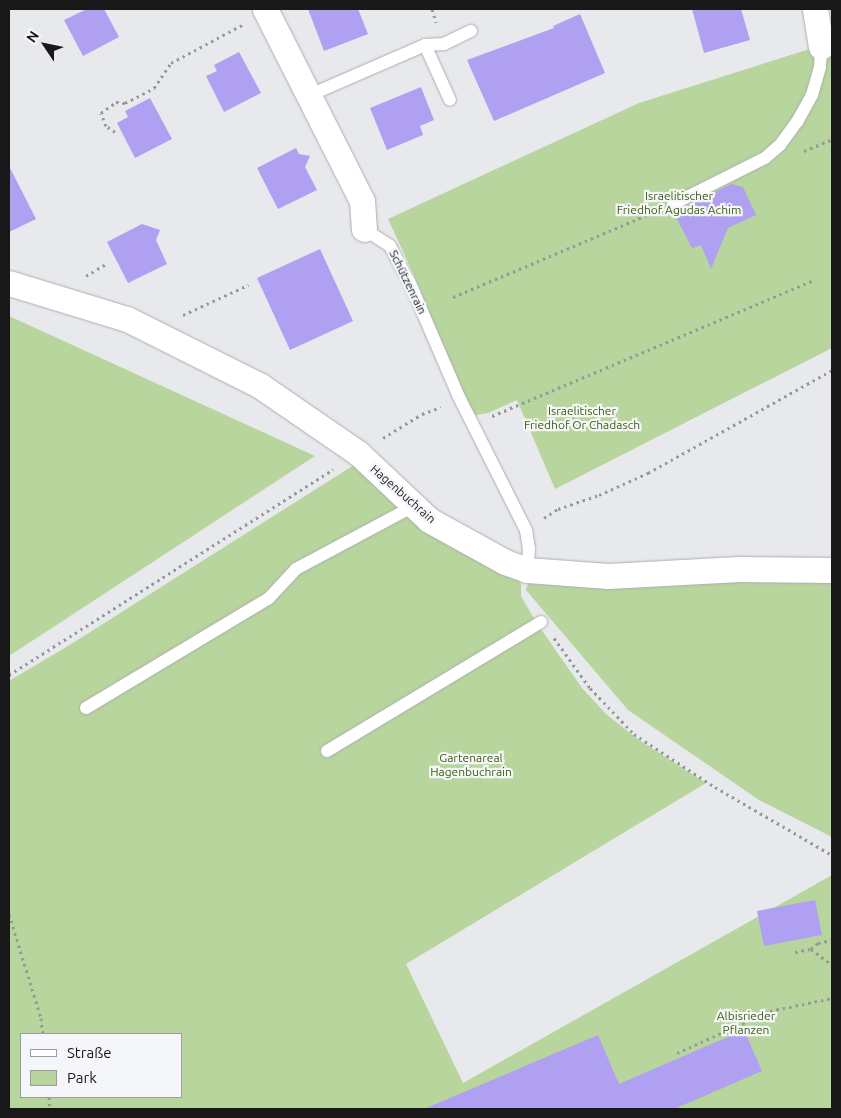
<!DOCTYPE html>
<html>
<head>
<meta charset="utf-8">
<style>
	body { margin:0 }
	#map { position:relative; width:841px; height:1118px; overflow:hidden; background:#e7e9ec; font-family:Ubuntu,sans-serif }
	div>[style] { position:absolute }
	.green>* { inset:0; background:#b7d59d }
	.building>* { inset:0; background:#afa0f1 }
	.path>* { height:3px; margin-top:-1.5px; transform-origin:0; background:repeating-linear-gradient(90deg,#97989a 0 2.5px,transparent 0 6.5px) }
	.roads { filter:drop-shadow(0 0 1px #acaeb0) drop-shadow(0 0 1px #acaeb0) }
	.service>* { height:12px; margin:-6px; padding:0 6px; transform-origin:6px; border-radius:6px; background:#fff }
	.minor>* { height:25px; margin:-12.5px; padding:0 12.5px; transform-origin:12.5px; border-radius:12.5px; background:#fff }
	span { translate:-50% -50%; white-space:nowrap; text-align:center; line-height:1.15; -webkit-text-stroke:4.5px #f4f6f9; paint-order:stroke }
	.park-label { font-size:12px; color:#3d600a }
	.street-label { font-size:12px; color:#181819 }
	.frame { position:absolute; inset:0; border:10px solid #181819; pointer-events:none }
	.legend { position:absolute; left:20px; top:1033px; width:162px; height:65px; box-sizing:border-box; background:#f4f6f9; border:1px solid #9c9d9f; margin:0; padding:6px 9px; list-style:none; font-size:15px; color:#181819 }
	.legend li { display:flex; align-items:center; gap:10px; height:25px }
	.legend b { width:25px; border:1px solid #9c9d9f }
	.north { position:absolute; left:20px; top:20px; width:50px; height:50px; -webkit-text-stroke:4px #f4f6f9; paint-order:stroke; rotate:304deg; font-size:14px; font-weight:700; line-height:20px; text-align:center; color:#181819 }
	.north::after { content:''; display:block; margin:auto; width:18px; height:22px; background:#181819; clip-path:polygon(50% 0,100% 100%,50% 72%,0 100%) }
</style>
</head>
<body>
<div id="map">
	<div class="green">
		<i style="clip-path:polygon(832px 46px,832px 348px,555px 489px,517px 400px,488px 413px,472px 416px,414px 275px,388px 219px,639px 103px,813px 48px)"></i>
		<i style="clip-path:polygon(9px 316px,315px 456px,9px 656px)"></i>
		<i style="clip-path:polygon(evenodd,354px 465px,516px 578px,521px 584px,521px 596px,536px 622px,582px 688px,606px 714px,639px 740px,706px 783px,406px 964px,463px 1083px,832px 875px,832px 1109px,9px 1109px,9px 681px,68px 646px,354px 465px,21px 1034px,181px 1034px,181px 1097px,21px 1097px,21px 1034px)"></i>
		<i style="clip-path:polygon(751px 577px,832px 579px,832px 837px,759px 800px,628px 710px,526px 590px,529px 581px)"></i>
	</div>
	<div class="building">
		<i style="clip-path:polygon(87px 9px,104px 9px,119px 37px,83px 56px,64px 20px)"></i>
		<i style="clip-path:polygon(308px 9px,358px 9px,368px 34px,324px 51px)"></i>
		<i style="clip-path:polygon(692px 9px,741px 9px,750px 40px,704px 53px)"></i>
		<i style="clip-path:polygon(580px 14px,605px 73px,494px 121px,467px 60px,554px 28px,553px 26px)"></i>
		<i style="clip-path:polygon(239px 52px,261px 93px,224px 112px,206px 76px,217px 71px,214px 65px)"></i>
		<i style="clip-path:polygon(421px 87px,434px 120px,420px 126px,423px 135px,387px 150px,370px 108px)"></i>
		<i style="clip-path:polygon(150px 98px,172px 139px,135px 158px,117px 123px,128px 117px,125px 111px)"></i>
		<i style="clip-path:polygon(296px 148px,299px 154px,310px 156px,305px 167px,317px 190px,278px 209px,257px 168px)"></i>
		<i style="clip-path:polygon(9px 166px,36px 219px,9px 232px)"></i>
		<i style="clip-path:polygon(731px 184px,743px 187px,756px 215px,728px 228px,711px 269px,701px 245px,692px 248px,674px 213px)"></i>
		<i style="clip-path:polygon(142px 224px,160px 230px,156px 240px,167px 264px,128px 283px,107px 242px)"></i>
		<i style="clip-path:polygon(320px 249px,353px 321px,290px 350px,257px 278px)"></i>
		<i style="clip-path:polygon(815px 900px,822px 935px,764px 946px,757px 911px)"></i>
		<i style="clip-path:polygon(744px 1030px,762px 1071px,674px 1109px,424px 1109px,598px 1035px,619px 1084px)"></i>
	</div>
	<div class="path">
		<i style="left:432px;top:9px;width:14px;rotate:73deg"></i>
		<i style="left:115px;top:132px;width:11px;rotate:-146deg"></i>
		<i style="left:106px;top:126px;width:14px;rotate:-111deg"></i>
		<i style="left:101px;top:113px;width:19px;rotate:-36deg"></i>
		<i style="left:116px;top:102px;width:9px;rotate:6deg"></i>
		<i style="left:125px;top:103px;width:33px;rotate:-27deg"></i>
		<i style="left:154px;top:88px;width:30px;rotate:-56deg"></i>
		<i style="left:171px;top:63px;width:81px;rotate:-28.2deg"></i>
		<i style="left:804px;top:151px;width:30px;rotate:-23deg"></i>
		<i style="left:86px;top:276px;width:26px;rotate:-31deg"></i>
		<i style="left:453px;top:297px;width:218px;rotate:-22.9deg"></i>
		<i style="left:183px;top:315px;width:72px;rotate:-24.8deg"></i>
		<i style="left:492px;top:416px;width:350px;rotate:-22.9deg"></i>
		<i style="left:383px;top:438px;width:46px;rotate:-31.6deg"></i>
		<i style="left:422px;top:414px;width:20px;rotate:-20deg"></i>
		<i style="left:544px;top:518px;width:17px;rotate:-33deg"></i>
		<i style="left:558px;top:509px;width:43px;rotate:-18.9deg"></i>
		<i style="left:599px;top:495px;width:54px;rotate:-24.2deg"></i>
		<i style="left:648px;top:473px;width:211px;rotate:-29.2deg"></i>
		<i style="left:554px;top:638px;width:62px;rotate:54.2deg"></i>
		<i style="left:590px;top:688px;width:64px;rotate:46.3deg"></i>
		<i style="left:634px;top:734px;width:97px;rotate:33.2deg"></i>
		<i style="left:715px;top:787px;width:135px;rotate:30.2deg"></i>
		<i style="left:9px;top:675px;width:384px;rotate:-32.4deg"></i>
		<i style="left:9px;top:914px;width:109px;rotate:72.9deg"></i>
		<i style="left:41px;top:1018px;width:16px;rotate:83deg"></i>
		<i style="left:811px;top:949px;width:9px;rotate:-41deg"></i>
		<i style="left:818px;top:943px;width:14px;rotate:-12deg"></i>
		<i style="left:795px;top:952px;width:16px;rotate:-11deg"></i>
		<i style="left:811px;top:949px;width:26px;rotate:37deg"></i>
		<i style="left:677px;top:1053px;width:102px;rotate:-24.3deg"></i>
		<i style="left:770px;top:1011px;width:63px;rotate:-11.8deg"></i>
		<i style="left:49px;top:1097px;width:12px;rotate:85deg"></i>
	</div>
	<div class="roads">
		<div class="service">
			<i style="left:425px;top:45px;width:60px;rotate:65.6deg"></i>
			<i style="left:310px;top:95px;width:125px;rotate:-23.5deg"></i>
			<i style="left:425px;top:45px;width:19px;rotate:-3deg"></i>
			<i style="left:444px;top:44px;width:30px;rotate:-26deg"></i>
			<i style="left:673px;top:204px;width:103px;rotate:-26.6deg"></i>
			<i style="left:765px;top:158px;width:20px;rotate:-41deg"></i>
			<i style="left:780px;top:145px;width:29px;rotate:-54deg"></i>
			<i style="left:797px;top:122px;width:31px;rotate:-61deg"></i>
			<i style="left:812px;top:95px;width:29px;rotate:-74deg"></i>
			<i style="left:820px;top:67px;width:20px;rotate:-87deg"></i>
			<i style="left:364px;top:229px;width:31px;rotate:33deg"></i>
			<i style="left:390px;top:246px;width:40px;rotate:62deg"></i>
			<i style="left:409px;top:281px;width:126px;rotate:66.7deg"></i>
			<i style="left:459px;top:397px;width:149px;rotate:63.3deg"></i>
			<i style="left:526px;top:530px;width:19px;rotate:81deg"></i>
			<i style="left:529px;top:549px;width:21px;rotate:95deg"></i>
			<i style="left:86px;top:708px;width:214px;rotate:-31deg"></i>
			<i style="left:269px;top:598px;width:40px;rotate:-47deg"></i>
			<i style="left:296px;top:569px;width:134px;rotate:-28.1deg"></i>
			<i style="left:327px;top:751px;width:250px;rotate:-31.1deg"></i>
		</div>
		<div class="minor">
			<i style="left:265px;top:9px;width:215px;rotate:63.2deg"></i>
			<i style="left:362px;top:201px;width:28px;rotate:86deg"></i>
			<i style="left:815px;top:9px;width:38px;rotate:81deg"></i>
			<i style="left:9px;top:283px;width:123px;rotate:17deg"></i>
			<i style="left:127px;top:319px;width:148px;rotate:26.6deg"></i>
			<i style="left:259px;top:385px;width:120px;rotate:34.5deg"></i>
			<i style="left:358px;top:453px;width:98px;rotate:43.3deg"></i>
			<i style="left:429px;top:520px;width:87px;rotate:28.9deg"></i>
			<i style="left:505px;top:562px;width:23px;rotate:20deg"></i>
			<i style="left:527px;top:570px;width:81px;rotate:4.2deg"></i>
			<i style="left:608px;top:576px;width:131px;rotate:-3.1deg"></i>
			<i style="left:739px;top:569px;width:93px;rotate:0.6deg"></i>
		</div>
	</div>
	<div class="park-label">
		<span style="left:679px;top:203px">Israelitischer<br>Friedhof Agudas Achim</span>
		<span style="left:582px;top:418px">Israelitischer<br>Friedhof Or Chadasch</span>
		<span style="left:471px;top:765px">Gartenareal<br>Hagenbuchrain</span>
		<span style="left:746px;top:1023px">Albisrieder<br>Pflanzen</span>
	</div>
	<div class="street-label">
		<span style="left:408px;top:282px;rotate:64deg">Schützenrain</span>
		<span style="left:403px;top:494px;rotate:41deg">Hagenbuchrain</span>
	</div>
	<div class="frame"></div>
	<ul class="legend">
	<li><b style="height:6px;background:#fff"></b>Straße</li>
	<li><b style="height:14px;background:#b7d59d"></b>Park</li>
	</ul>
	<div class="north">N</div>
</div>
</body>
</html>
